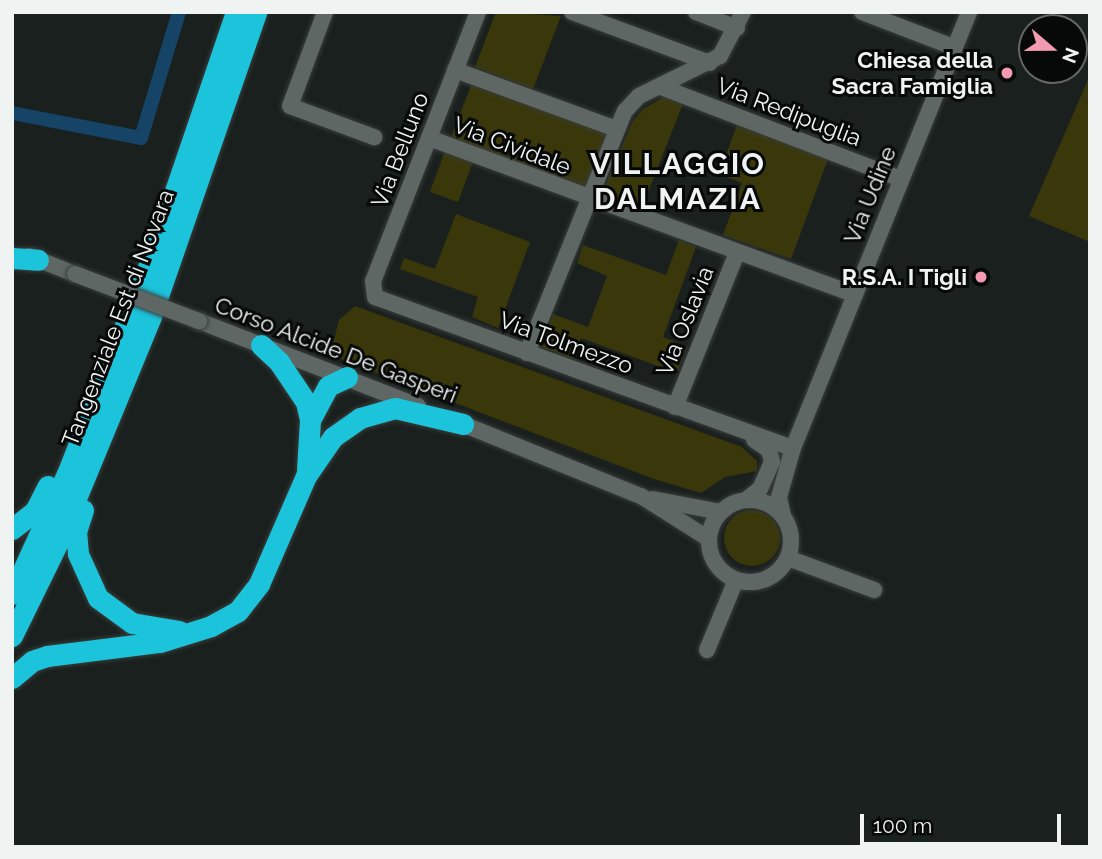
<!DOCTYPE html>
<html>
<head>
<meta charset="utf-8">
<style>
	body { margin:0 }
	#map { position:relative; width:1102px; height:859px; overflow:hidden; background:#1a201e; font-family:Raleway,sans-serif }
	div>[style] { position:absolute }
	.green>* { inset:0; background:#3a380b }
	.round { border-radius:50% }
	.canal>* { height:14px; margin:-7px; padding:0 7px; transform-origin:7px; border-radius:7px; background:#164467 }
	.roads { filter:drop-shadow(0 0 2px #383d3b) drop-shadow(0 0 2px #383d3b) }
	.minor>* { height:16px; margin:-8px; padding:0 8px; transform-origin:8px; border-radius:8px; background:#5f6764 }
	.minor>.ring { margin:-8px; padding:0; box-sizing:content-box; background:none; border:16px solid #5f6764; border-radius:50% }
	.highway>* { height:21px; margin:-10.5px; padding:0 10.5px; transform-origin:10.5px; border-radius:10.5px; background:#1cc4db }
	.bridges { filter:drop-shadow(0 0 2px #383d3b) drop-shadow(0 0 2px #383d3b) }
	.minor-bridge>* { height:16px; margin:-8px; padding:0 8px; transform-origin:8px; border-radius:8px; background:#5f6764 }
	.dots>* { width:19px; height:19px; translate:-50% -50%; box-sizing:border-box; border:4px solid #070908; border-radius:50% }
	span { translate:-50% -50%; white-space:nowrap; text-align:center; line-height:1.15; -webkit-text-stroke:6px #070908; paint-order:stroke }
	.poi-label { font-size:23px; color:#eff3f2; font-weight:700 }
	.right { translate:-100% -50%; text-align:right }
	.street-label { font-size:23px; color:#eff3f2 }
	.district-label { font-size:30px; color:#eff3f2; font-weight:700; letter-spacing:2px }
	.frame { position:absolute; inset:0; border:14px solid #eff3f2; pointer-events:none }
	.north { position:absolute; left:1018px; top:14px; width:70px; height:70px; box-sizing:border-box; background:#070908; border:2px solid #646766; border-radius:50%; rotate:110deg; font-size:19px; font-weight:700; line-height:28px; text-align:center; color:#eff3f2 }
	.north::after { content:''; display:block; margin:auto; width:24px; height:32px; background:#f19ab1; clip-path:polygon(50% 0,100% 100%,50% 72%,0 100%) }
	.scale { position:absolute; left:860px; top:814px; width:201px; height:32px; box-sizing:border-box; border:4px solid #eff3f2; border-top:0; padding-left:9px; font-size:21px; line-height:24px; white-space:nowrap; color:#eff3f2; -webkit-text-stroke:5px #070908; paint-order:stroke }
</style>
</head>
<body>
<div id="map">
	<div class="green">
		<i style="clip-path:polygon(496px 12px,561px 16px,533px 89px,475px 67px)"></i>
		<i style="clip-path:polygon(1090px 75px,1090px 242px,1029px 216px)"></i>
		<i style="clip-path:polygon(472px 83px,607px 134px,585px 192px,450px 140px)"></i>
		<i style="clip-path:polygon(664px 97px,683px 104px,642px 207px,602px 193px,633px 121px,643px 109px)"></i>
		<i style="clip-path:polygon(737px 125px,828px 159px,791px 259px,723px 235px,742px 183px,719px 174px)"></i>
		<i style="clip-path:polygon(446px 148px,474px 159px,458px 202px,430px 192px)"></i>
		<i style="clip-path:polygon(456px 214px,530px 242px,498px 328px,472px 317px,478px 297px,400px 269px,404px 258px,435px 269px)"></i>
		<i style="clip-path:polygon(679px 240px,696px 247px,663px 337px,687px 346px,677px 373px,581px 338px,573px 359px,541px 347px,553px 314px,588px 327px,607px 276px,577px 263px,583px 245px,666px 275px)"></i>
		<i style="clip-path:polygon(355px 306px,742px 447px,757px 461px,757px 471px,725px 477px,701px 493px,654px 479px,330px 355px,339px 320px)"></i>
		<i class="round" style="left:724px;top:510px;width:56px;height:56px"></i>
	</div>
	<div class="canal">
		<i style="left:12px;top:113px;width:131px;rotate:11deg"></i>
		<i style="left:141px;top:138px;width:132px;rotate:-73.2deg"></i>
	</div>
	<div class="roads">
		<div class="minor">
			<i style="left:325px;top:12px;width:100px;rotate:110.4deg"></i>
			<i style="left:290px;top:106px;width:90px;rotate:20.3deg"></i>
			<i style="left:478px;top:12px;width:289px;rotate:111.3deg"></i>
			<i style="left:373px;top:281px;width:16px;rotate:83deg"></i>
			<i style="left:375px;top:297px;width:444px;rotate:19.9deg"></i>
			<i style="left:572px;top:12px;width:147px;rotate:20.3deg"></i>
			<i style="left:696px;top:12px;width:44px;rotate:21.3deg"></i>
			<i style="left:862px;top:12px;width:97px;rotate:21deg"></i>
			<i style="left:455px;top:70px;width:171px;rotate:20.1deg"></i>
			<i style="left:661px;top:87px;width:257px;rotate:21deg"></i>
			<i style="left:429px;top:138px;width:454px;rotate:20.2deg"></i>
			<i style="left:29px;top:256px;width:49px;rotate:21.4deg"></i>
			<i style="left:199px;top:321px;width:235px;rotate:21.2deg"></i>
			<i style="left:527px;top:353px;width:261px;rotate:-68deg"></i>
			<i style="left:625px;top:111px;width:21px;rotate:-47deg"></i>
			<i style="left:639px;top:96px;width:90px;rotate:-26.3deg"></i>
			<i style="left:720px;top:56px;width:50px;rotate:-62.4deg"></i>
			<i style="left:675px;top:407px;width:166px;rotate:-68.1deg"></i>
			<i style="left:455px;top:421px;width:201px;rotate:22deg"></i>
			<i style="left:641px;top:496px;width:80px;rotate:32.3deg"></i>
			<i style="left:653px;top:499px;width:68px;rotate:11deg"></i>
			<i style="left:747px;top:499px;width:16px;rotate:-38deg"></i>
			<i style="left:760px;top:489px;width:30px;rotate:-66deg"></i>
			<i style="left:772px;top:462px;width:12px;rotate:-104deg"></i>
			<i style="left:769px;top:450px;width:18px;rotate:-146deg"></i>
			<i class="ring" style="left:709px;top:500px;width:66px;height:66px"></i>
			<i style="left:783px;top:515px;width:18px;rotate:-103deg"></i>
			<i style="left:779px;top:497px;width:51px;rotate:-74.1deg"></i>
			<i style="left:793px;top:448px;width:470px;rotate:-68deg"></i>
			<i style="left:788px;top:558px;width:92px;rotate:20.4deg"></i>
			<i style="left:707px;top:650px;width:76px;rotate:-67.5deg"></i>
		</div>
		<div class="highway">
			<i style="left:12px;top:258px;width:26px;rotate:4deg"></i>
			<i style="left:261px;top:345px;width:25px;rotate:43deg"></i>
			<i style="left:279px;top:362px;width:48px;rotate:56deg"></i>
			<i style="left:306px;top:402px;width:18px;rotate:77deg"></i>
			<i style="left:310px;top:420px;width:50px;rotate:93.4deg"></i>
			<i style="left:310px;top:420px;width:38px;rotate:-62deg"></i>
			<i style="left:328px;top:386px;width:21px;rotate:-25deg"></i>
			<i style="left:83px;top:510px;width:22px;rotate:108deg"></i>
			<i style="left:76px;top:531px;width:23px;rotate:85deg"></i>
			<i style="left:78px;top:554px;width:48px;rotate:65.6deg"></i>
			<i style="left:98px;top:598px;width:42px;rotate:36.3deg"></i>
			<i style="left:132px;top:623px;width:48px;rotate:9.7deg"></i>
			<i style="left:12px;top:529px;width:29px;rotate:-38deg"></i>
			<i style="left:35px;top:511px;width:28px;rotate:-63deg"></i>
			<i style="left:12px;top:594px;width:132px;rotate:-65.4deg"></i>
			<i style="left:67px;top:474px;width:247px;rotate:-68.6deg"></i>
			<i style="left:157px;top:244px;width:245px;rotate:-71.2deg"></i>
			<i style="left:12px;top:636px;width:105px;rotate:-63.9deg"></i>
			<i style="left:58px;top:542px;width:244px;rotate:-67.6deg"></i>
			<i style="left:151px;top:316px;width:322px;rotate:-70.9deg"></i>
			<i style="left:12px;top:678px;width:26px;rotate:-40deg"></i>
			<i style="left:32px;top:661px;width:16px;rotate:-18deg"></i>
			<i style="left:47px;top:656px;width:114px;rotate:-7.1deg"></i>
			<i style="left:160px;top:642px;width:53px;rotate:-17.4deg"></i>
			<i style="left:211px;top:626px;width:31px;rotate:-29deg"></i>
			<i style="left:238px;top:611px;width:34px;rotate:-52deg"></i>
			<i style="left:259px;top:584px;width:118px;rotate:-66.5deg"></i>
			<i style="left:306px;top:476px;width:47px;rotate:-55.3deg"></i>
			<i style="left:333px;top:437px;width:33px;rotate:-35deg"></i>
			<i style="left:360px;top:418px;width:36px;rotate:-16deg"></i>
			<i style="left:395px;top:408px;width:70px;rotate:13.2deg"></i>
		</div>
	</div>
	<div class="bridges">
		<div class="minor-bridge">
			<i style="left:75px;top:274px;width:133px;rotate:20.8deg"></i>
		</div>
	</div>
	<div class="dots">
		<i style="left:1007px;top:73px;background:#f19ab1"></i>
		<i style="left:981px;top:277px;background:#f19ab1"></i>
	</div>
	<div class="poi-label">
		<span class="right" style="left:993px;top:73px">Chiesa della<br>Sacra Famiglia</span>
		<span class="right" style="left:967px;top:277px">R.S.A. I Tigli</span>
	</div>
	<div class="street-label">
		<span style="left:789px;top:112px;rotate:21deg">Via Redipuglia</span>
		<span style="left:512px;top:146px;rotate:21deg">Via Cividale</span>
		<span style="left:400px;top:150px;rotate:-69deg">Via Belluno</span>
		<span style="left:870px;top:195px;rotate:-68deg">Via Udine</span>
		<span style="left:118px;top:318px;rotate:-69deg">Tangenziale Est di Novara</span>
		<span style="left:685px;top:321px;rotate:-68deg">Via Oslavia</span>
		<span style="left:566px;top:343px;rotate:20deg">Via Tolmezzo</span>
		<span style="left:336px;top:350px;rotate:21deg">Corso Alcide De Gasperi</span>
	</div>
	<div class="district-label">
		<span style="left:678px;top:181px">VILLAGGIO<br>DALMAZIA</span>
	</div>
	<div class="frame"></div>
	<div class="north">N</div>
	<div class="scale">100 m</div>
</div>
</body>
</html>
